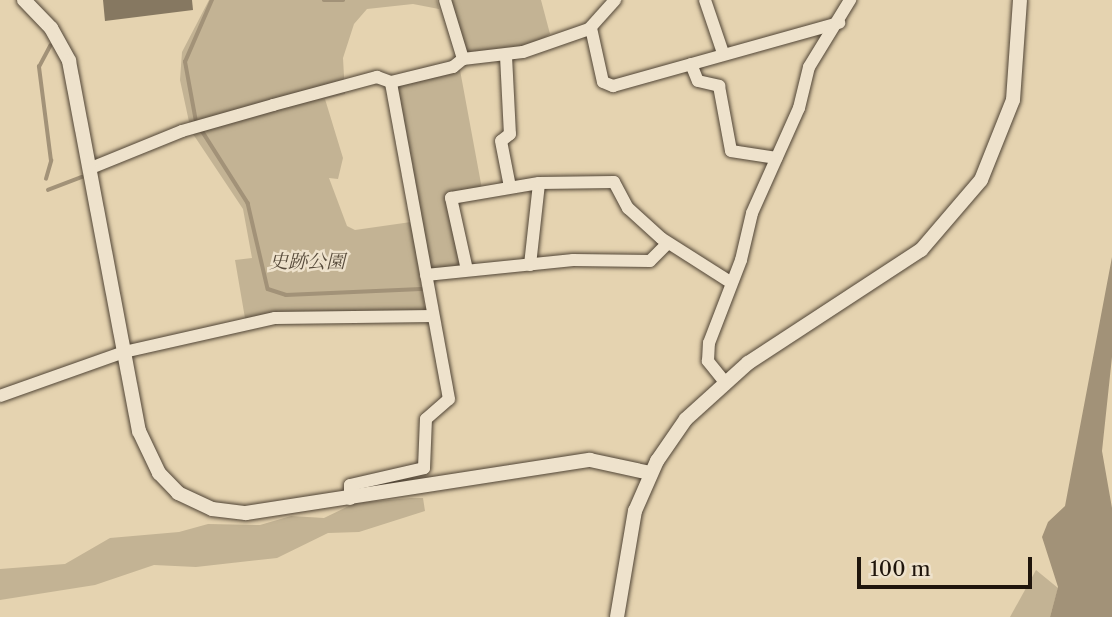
<!DOCTYPE html>
<html>
<head>
<meta charset="utf-8">
<style>
	body { margin:0 }
	#map { position:relative; width:1112px; height:617px; overflow:hidden; background:#e5d3b0; font-family:"Libre Caslon Text","Noto Serif JP",serif }
	div>[style] { position:absolute }
	.green>* { inset:0; background:#c3b394 }
	.water>* { inset:0; background:#a29278 }
	.stream>* { height:3.5px; margin:-1.75px; padding:0 1.75px; transform-origin:1.75px; border-radius:1.75px; background:#a29278 }
	.building>* { inset:0; background:#867861 }
	.roads { filter:drop-shadow(0 0 2px #504435) drop-shadow(0 0 2px #504435) }
	.minor>* { height:12px; margin:-6px; padding:0 6px; transform-origin:6px; border-radius:6px; background:#eee2cc }
	.tertiary>* { height:14px; margin:-7px; padding:0 7px; transform-origin:7px; border-radius:7px; background:#eee2cc }
	span { translate:-50% -50%; white-space:nowrap; text-align:center; line-height:1.15; -webkit-text-stroke:5px #eee2cc; paint-order:stroke }
	.park-label { font-size:19px; color:#584c3c; font-style:italic }
	.scale { position:absolute; left:857px; top:557px; width:175px; height:32px; box-sizing:border-box; border:4px solid #1f150c; border-top:0; padding-left:9px; font-size:21px; line-height:24px; white-space:nowrap; color:#1f150c; -webkit-text-stroke:5px #eee2cc; paint-order:stroke }
</style>
</head>
<body>
<div id="map">
	<div class="green">
		<i style="clip-path:polygon(209px 0,437px 0,439px 9px,413px 4px,367px 9px,354px 24px,343px 58px,345px 94px,325px 99px,343px 158px,338px 179px,329px 178px,347px 226px,355px 230px,411px 222px,425px 310px,246px 324px,235px 260px,252px 258px,243px 209px,191px 131px,180px 80px,182px 52px)"></i>
		<i style="clip-path:polygon(449px 0,541px 0,550px 34px,530px 46px,467px 54px)"></i>
		<i style="clip-path:polygon(460px 70px,482px 189px,448px 197px,465px 268px,429px 273px,397px 85px)"></i>
		<i style="clip-path:polygon(411px 498px,423px 498px,425px 511px,359px 532px,328px 533px,277px 558px,196px 567px,154px 565px,95px 585px,0 600px,0 569px,65px 564px,110px 538px,179px 532px,208px 524px,260px 525px,291px 516px,324px 518px,355px 503px)"></i>
		<i style="clip-path:polygon(1036px 570px,1058px 588px,1050px 617px,1010px 617px)"></i>
	</div>
	<div class="water">
		<i style="clip-path:polygon(1112px 257px,1112px 357px,1102px 451px,1112px 508px,1112px 617px,1050px 617px,1058px 587px,1042px 537px,1048px 522px,1065px 506px)"></i>
	</div>
	<div class="stream">
		<i style="left:324px;top:0;width:19px"></i>
		<i style="left:196px;top:122px;width:61px;rotate:-100.4deg"></i>
		<i style="left:185px;top:62px;width:68px;rotate:-66.5deg"></i>
		<i style="left:201px;top:129px;width:88px;rotate:57.6deg"></i>
		<i style="left:248px;top:203px;width:88px;rotate:76.9deg"></i>
		<i style="left:268px;top:289px;width:19px;rotate:18deg"></i>
		<i style="left:286px;top:295px;width:135px;rotate:-2.5deg"></i>
		<i style="left:46px;top:179px;width:19px;rotate:-74deg"></i>
		<i style="left:51px;top:161px;width:95px;rotate:-97.3deg"></i>
		<i style="left:39px;top:67px;width:24px;rotate:-62deg"></i>
		<i style="left:48px;top:190px;width:36px;rotate:-21deg"></i>
	</div>
	<div class="building">
		<i style="clip-path:polygon(103px 0,192px 0,193px 10px,105px 21px)"></i>
	</div>
	<div class="roads">
		<div class="minor">
			<i style="left:445px;top:0;width:62px;rotate:73deg"></i>
			<i style="left:705px;top:0;width:56px;rotate:71.2deg"></i>
			<i style="left:591px;top:28px;width:55px;rotate:77.5deg"></i>
			<i style="left:603px;top:82px;width:11px;rotate:22deg"></i>
			<i style="left:613px;top:86px;width:235px;rotate:-15.6deg"></i>
			<i style="left:506px;top:56px;width:78px;rotate:87.1deg"></i>
			<i style="left:510px;top:134px;width:11px;rotate:142deg"></i>
			<i style="left:501px;top:141px;width:47px;rotate:78.9deg"></i>
			<i style="left:691px;top:64px;width:18px;rotate:68deg"></i>
			<i style="left:698px;top:81px;width:22px;rotate:13deg"></i>
			<i style="left:719px;top:86px;width:66px;rotate:79.5deg"></i>
			<i style="left:731px;top:151px;width:46px;rotate:8.8deg"></i>
			<i style="left:91px;top:168px;width:98px;rotate:-22.1deg"></i>
			<i style="left:182px;top:131px;width:95px;rotate:-15.9deg"></i>
			<i style="left:273px;top:105px;width:108px;rotate:-15.1deg"></i>
			<i style="left:377px;top:77px;width:15px;rotate:20deg"></i>
			<i style="left:391px;top:82px;width:64px;rotate:-13.6deg"></i>
			<i style="left:453px;top:67px;width:13px;rotate:-39deg"></i>
			<i style="left:463px;top:59px;width:60px;rotate:-6.7deg"></i>
			<i style="left:523px;top:52px;width:70px;rotate:-19.2deg"></i>
			<i style="left:589px;top:29px;width:39px;rotate:-48deg"></i>
			<i style="left:530px;top:265px;width:82px;rotate:-83.7deg"></i>
			<i style="left:467px;top:270px;width:74px;rotate:-102.5deg"></i>
			<i style="left:451px;top:198px;width:89px;rotate:-9.7deg"></i>
			<i style="left:539px;top:183px;width:75px;rotate:-0.8deg"></i>
			<i style="left:614px;top:182px;width:30px;rotate:62deg"></i>
			<i style="left:628px;top:208px;width:45px;rotate:42.3deg"></i>
			<i style="left:661px;top:238px;width:78px;rotate:32.5deg"></i>
			<i style="left:426px;top:275px;width:148px;rotate:-5.8deg"></i>
			<i style="left:573px;top:260px;width:77px;rotate:0.7deg"></i>
			<i style="left:650px;top:261px;width:25px;rotate:-45deg"></i>
			<i style="left:724px;top:381px;width:26px;rotate:-129deg"></i>
			<i style="left:708px;top:361px;width:18px;rotate:-87deg"></i>
			<i style="left:709px;top:343px;width:89px;rotate:-68.9deg"></i>
			<i style="left:741px;top:260px;width:48px;rotate:-76.8deg"></i>
			<i style="left:752px;top:213px;width:115px;rotate:-65.9deg"></i>
			<i style="left:799px;top:108px;width:42px;rotate:-76.3deg"></i>
			<i style="left:809px;top:67px;width:79px;rotate:-58.5deg"></i>
			<i style="left:0;top:396px;width:132px;rotate:-19.5deg"></i>
			<i style="left:124px;top:352px;width:155px;rotate:-12.7deg"></i>
			<i style="left:275px;top:318px;width:158px;rotate:-0.7deg"></i>
			<i style="left:350px;top:499px;width:14px;rotate:-90deg"></i>
			<i style="left:350px;top:485px;width:76px;rotate:-12.9deg"></i>
			<i style="left:424px;top:468px;width:49px;rotate:-87.7deg"></i>
			<i style="left:426px;top:419px;width:30px;rotate:-41deg"></i>
			<i style="left:449px;top:399px;width:322px;rotate:-100.4deg"></i>
		</div>
		<div class="tertiary">
			<i style="left:24px;top:0;width:39px;rotate:46deg"></i>
			<i style="left:51px;top:28px;width:38px;rotate:61deg"></i>
			<i style="left:69px;top:61px;width:377px;rotate:79.3deg"></i>
			<i style="left:139px;top:431px;width:47px;rotate:64.5deg"></i>
			<i style="left:159px;top:473px;width:28px;rotate:46deg"></i>
			<i style="left:178px;top:493px;width:38px;rotate:25deg"></i>
			<i style="left:212px;top:509px;width:34px;rotate:7deg"></i>
			<i style="left:246px;top:513px;width:348px;rotate:-8.8deg"></i>
			<i style="left:590px;top:460px;width:61px;rotate:12.2deg"></i>
			<i style="left:617px;top:617px;width:108px;rotate:-80.4deg"></i>
			<i style="left:635px;top:511px;width:55px;rotate:-66.3deg"></i>
			<i style="left:657px;top:461px;width:51px;rotate:-55.4deg"></i>
			<i style="left:686px;top:419px;width:84px;rotate:-42.1deg"></i>
			<i style="left:748px;top:363px;width:207px;rotate:-33.2deg"></i>
			<i style="left:921px;top:250px;width:92px;rotate:-49.4deg"></i>
			<i style="left:981px;top:180px;width:86px;rotate:-68.2deg"></i>
			<i style="left:1013px;top:100px;width:100px;rotate:-86deg"></i>
		</div>
	</div>
	<div class="park-label">
		<span style="left:307px;top:262px">史跡公園</span>
	</div>
	<div class="scale">100 m</div>
</div>
</body>
</html>
